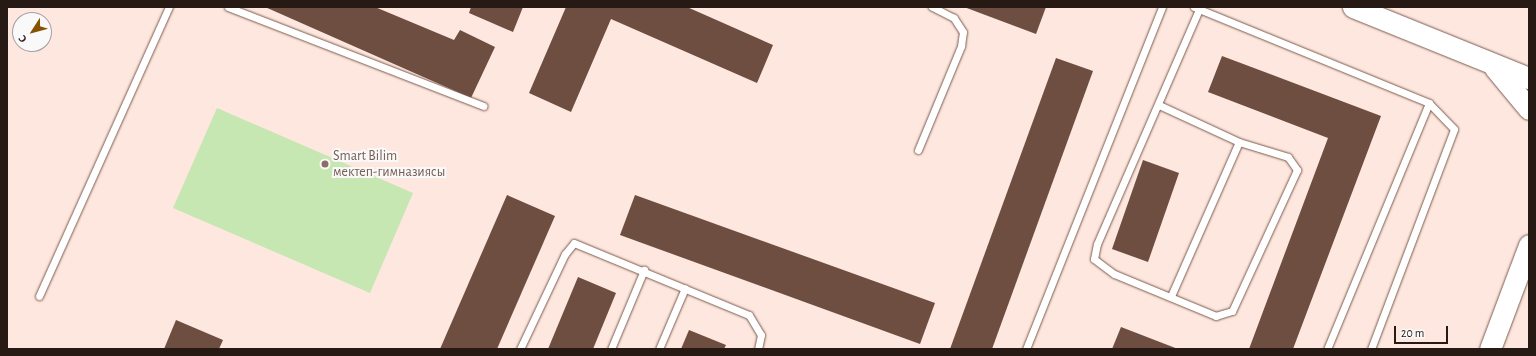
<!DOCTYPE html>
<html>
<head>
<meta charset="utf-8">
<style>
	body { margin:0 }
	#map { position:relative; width:1536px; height:356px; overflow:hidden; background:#fee7de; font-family:"Alegreya Sans",sans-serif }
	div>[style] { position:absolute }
	.green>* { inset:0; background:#c6e7b1 }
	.building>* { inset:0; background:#6d4e41 }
	.roads { filter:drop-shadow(0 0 1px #7a5b4e) drop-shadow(0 0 1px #7a5b4e) }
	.lane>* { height:7px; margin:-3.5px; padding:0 3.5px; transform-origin:3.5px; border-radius:3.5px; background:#fff }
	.secondary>* { height:21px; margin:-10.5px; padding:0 10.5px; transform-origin:10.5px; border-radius:10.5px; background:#fff }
	.dots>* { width:11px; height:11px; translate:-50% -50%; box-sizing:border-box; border:2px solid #f9f9f9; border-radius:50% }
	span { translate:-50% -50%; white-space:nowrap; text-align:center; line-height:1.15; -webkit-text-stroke:4px #f9f9f9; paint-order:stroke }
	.education-label { font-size:14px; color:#785e54 }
	.left { translate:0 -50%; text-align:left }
	.frame { position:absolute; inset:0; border:8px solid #271a15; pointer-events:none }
	.north { position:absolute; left:12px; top:12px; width:40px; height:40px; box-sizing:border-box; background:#f9f9f9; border:1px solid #a5a09e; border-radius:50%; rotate:234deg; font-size:11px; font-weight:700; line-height:16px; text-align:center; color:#271a15 }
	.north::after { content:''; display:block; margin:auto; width:14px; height:18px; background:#875100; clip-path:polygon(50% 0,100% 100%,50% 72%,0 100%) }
	.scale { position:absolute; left:1394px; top:326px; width:54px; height:18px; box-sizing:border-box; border:2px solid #271a15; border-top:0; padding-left:5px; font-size:12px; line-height:14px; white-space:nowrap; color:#271a15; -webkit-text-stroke:3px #f9f9f9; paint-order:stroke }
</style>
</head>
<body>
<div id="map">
	<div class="green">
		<i style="clip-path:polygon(217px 108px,413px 193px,370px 293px,173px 208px)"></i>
	</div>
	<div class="building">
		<i style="clip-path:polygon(265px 7px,375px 7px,454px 40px,460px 30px,495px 47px,471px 98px)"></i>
		<i style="clip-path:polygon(471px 7px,523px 7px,513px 32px,469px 13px)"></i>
		<i style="clip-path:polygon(566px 7px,687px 7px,773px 45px,757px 83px,611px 19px,571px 112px,529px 93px)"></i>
		<i style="clip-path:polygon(964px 7px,1046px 7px,1036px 34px)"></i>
		<i style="clip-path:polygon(1222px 56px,1381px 116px,1293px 349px,1249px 349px,1328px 138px,1208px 92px)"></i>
		<i style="clip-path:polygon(1056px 58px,1093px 71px,992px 349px,950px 349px)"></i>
		<i style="clip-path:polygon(1143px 160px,1179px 173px,1148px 262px,1112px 249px)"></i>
		<i style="clip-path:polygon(507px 195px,555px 216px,497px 349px,440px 349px)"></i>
		<i style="clip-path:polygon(635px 195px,935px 303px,920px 344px,620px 235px)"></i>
		<i style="clip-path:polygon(578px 277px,616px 293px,593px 349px,548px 349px)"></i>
		<i style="clip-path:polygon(176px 320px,223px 340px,219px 349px,164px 349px)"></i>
		<i style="clip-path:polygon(1121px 327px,1178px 349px,1112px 349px)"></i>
		<i style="clip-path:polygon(689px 330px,726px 345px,724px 349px,681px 349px)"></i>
	</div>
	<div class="roads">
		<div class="lane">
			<i style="left:228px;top:7px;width:274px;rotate:21.2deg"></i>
			<i style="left:1194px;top:7px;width:254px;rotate:22.2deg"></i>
			<i style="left:1429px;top:103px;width:266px;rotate:112.5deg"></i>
			<i style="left:1159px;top:105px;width:88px;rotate:24.8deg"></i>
			<i style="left:1239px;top:142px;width:51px;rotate:17deg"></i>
			<i style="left:1288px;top:157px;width:16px;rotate:55deg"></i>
			<i style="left:1297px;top:170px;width:155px;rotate:114.7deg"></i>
			<i style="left:1232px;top:311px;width:17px;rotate:163deg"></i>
			<i style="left:1216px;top:316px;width:110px;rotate:-157.6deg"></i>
			<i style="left:1114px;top:274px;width:25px;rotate:-143deg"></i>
			<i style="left:1094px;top:259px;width:15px;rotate:-79deg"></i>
			<i style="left:1097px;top:244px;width:258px;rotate:-66.5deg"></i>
			<i style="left:918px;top:150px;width:113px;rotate:-67.5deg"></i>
			<i style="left:961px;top:46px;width:14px;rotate:-82deg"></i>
			<i style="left:963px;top:32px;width:17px;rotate:-123deg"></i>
			<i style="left:954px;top:18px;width:25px;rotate:-153deg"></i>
			<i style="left:39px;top:296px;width:317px;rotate:-65.8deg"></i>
			<i style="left:1171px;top:296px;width:168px;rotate:-66.2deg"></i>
			<i style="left:520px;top:349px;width:105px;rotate:-64.7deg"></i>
			<i style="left:565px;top:254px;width:14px;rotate:-51deg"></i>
			<i style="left:574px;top:243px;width:189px;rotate:22.4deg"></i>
			<i style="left:749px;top:315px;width:23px;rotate:59deg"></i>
			<i style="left:761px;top:335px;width:14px;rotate:102deg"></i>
			<i style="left:611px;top:349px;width:86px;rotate:-67.3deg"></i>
			<i style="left:659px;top:349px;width:66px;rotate:-66.9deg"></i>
			<i style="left:1026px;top:349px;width:368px;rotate:-68.3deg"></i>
			<i style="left:1371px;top:349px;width:235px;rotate:-69.3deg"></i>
			<i style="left:1454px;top:129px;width:36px;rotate:-134deg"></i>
		</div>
		<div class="secondary">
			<i style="left:1353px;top:7px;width:190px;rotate:22deg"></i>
			<i style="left:1495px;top:68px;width:53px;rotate:50.3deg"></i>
			<i style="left:1490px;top:349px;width:111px;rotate:-69.4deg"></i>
		</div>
	</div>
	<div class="dots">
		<i style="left:325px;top:164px;background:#8d6e63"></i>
	</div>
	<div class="education-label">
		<span class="left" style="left:333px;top:164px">Smart Bilim<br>мектеп-гимназиясы</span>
	</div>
	<div class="frame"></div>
	<div class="north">С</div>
	<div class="scale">20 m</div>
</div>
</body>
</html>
